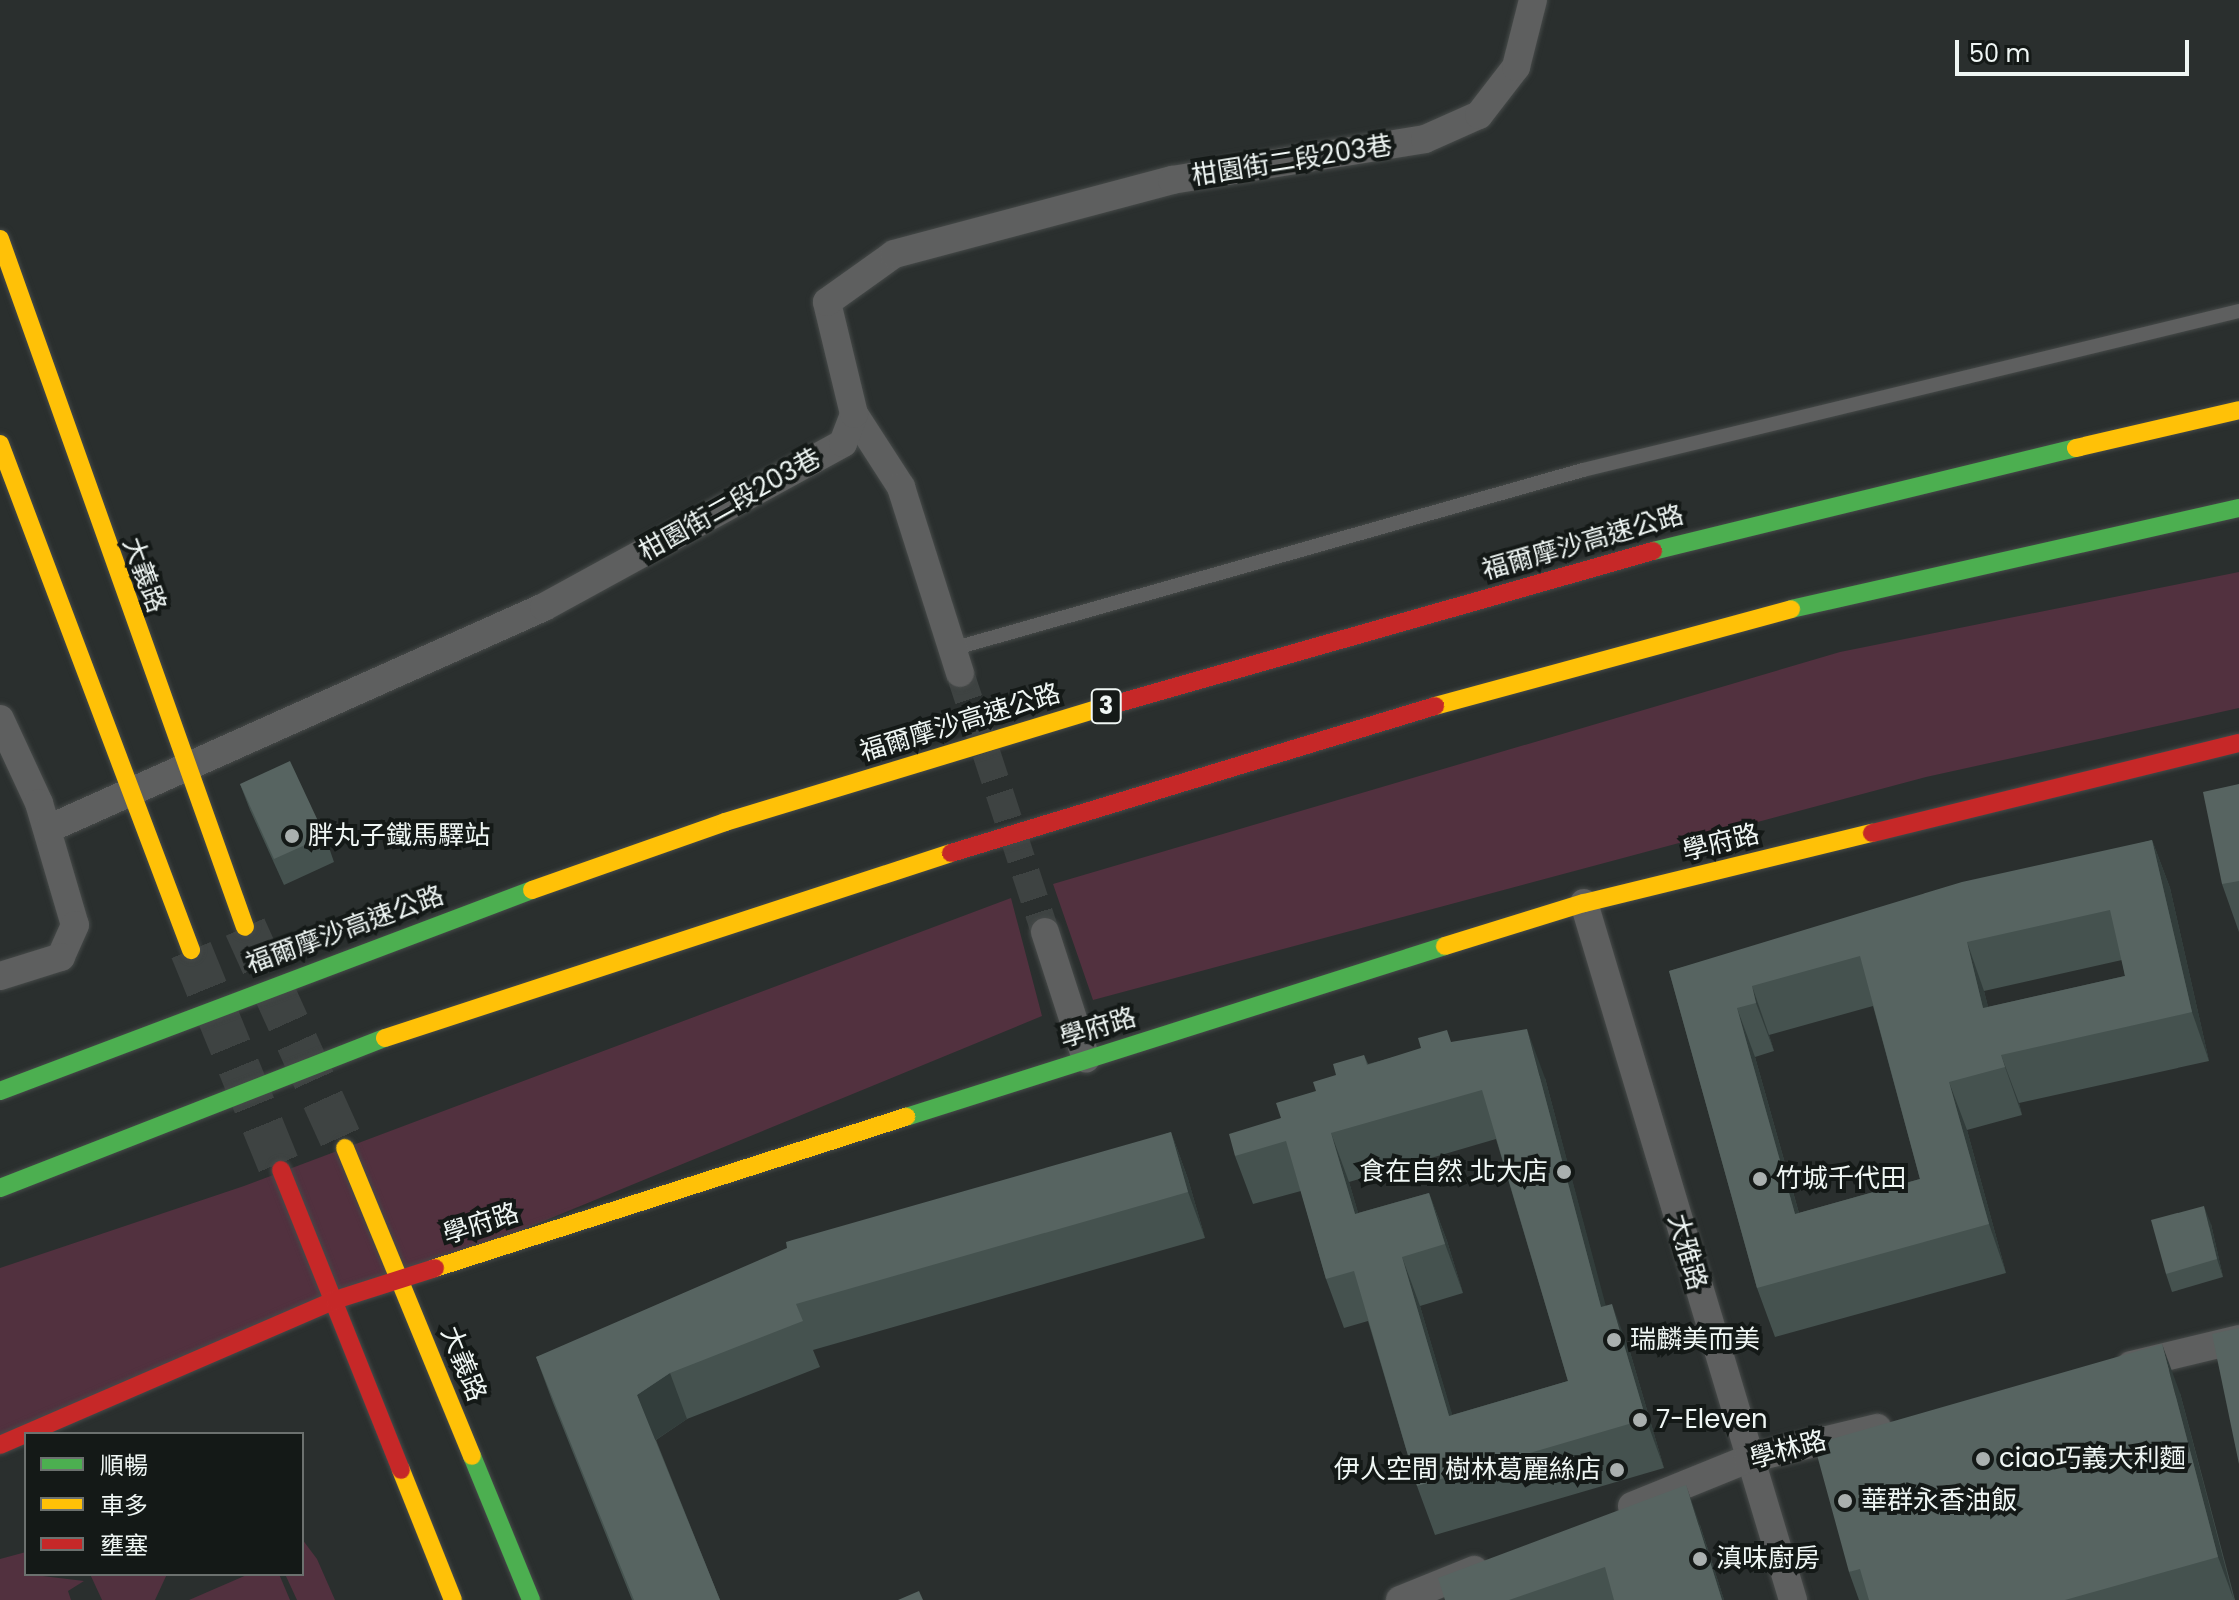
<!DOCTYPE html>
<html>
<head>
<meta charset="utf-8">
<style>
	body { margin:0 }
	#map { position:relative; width:2239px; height:1600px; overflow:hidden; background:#2a2f2e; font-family:Poppins,"Noto Sans TC",sans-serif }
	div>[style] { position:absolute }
	.green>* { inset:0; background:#52313f }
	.street-tunnel>* { height:28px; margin-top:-14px; transform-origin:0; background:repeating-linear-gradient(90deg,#3e4342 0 28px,transparent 0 42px) }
	.secondary-tunnel>* { height:42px; margin-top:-21px; transform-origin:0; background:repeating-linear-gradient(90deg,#3e4342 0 42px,transparent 0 63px) }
	.roads { filter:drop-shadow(0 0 2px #464a49) drop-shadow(0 0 2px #464a49) }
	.lane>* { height:14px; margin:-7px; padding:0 7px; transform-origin:7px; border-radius:7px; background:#5e5f5f }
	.street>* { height:28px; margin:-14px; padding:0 14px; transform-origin:14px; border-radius:14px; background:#5e5f5f }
	.fast>* { height:18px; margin:-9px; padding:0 9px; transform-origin:9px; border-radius:9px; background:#4caf50 }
	.slow>* { height:18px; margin:-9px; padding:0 9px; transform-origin:9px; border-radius:9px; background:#ffc107 }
	.jam>* { height:18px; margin:-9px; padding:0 9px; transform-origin:9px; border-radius:9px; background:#c62828 }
	.wall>* { inset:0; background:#45524f }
	.shaded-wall>* { inset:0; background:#323d3b }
	.building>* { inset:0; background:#576461 }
	.dots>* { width:22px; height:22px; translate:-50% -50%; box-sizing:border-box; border:4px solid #141917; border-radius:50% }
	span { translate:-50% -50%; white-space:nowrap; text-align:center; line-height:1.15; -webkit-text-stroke:8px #141917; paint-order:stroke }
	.shield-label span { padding:2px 6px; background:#141917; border:2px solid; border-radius:6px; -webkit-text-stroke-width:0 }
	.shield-label { font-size:24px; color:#eff6f4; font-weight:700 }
	.street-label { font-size:26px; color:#eff6f4 }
	.poi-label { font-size:26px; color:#eff6f4 }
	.left { translate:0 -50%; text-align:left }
	.right { translate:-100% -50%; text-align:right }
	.legend { position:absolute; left:24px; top:1432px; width:280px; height:144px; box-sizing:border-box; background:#141917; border:2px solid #6c716f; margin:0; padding:10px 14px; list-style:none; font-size:24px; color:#eff6f4 }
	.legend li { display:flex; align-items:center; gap:16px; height:40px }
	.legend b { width:40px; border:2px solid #6c716f }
	.scale { position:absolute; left:1955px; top:40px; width:234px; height:36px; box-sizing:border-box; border:4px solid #eff6f4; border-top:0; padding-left:10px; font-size:24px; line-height:28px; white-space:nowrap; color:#eff6f4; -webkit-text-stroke:6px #141917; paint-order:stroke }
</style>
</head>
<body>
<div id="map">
	<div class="green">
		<i style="clip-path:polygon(2239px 572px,2239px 708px,1926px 777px,1093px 1000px,1053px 884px,1840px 652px)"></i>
		<i style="clip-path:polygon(1011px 898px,1042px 1016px,0 1445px,0 1268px,244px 1186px)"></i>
		<i style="clip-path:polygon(302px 1539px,317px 1559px,335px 1600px,297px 1600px,285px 1574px,302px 1574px)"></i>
		<i style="clip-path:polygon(26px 1552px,26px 1574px,84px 1581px,68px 1591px,71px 1600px,0 1600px,0 1559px)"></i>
		<i style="clip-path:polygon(90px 1574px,167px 1574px,155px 1600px,102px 1600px)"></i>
		<i style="clip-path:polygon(249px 1574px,279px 1574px,290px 1600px,189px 1600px)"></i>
	</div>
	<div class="street-tunnel">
		<i style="left:960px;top:673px;width:273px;rotate:71.8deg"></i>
	</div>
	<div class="secondary-tunnel">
		<i style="left:245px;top:927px;width:243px;rotate:65.7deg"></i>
		<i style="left:191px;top:950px;width:238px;rotate:67.8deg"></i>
	</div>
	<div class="roads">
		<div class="lane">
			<i style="left:952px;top:649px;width:656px;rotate:-15.84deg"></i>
			<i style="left:1583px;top:470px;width:675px;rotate:-13.62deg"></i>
		</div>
		<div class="street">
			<i style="left:854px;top:414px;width:87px;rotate:57.2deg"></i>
			<i style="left:901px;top:487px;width:195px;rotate:72.4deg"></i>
			<i style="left:0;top:719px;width:93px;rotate:65.1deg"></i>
			<i style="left:39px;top:803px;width:127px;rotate:73.6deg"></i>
			<i style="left:75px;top:925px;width:35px;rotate:114deg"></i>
			<i style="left:61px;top:957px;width:64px;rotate:162.7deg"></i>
			<i style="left:48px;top:829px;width:543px;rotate:-24.11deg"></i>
			<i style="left:544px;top:607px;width:341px;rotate:-28.7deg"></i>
			<i style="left:843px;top:443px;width:31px;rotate:-69deg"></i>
			<i style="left:854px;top:414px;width:115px;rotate:-103.6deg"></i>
			<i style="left:827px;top:302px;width:82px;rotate:-35.6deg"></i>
			<i style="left:894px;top:254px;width:288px;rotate:-14.9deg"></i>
			<i style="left:1172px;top:180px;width:256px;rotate:-9.2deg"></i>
			<i style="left:1425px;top:139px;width:59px;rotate:-24deg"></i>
			<i style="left:1479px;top:115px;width:61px;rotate:-52.4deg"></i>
			<i style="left:1516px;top:67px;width:69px;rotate:-75.8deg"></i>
			<i style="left:1584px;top:903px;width:728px;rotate:73.31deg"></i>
			<i style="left:1045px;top:932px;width:133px;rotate:72.1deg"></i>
			<i style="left:2131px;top:1365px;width:111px;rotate:-13.5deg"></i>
			<i style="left:1632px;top:1506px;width:125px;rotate:-22.1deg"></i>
			<i style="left:1748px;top:1459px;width:133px;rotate:-13.5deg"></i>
			<i style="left:1400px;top:1600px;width:80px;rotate:-22.1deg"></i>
		</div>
		<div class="fast">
			<i style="left:1653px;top:551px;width:435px;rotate:-13.7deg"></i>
			<i style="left:1791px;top:609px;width:459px;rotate:-12.7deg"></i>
			<i style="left:0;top:1091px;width:569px;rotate:-20.7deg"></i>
			<i style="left:906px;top:1117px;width:565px;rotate:-17.6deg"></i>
			<i style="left:0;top:1188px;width:413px;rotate:-21.3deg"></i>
			<i style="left:472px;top:1456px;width:156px;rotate:67.7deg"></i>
		</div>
		<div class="slow">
			<i style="left:0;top:239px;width:730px;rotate:70.4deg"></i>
			<i style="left:0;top:444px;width:541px;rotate:69.32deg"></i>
			<i style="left:2076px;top:448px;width:167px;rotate:-13.1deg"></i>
			<i style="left:1435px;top:706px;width:369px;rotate:-15.2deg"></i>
			<i style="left:532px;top:890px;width:205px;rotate:-19.4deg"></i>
			<i style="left:725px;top:822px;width:393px;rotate:-16.9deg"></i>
			<i style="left:1445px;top:946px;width:145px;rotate:-17.2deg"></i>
			<i style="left:1584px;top:903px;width:296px;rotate:-13.7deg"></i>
			<i style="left:385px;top:1038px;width:595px;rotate:-18.1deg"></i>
			<i style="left:345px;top:1148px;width:333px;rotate:67.6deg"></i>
			<i style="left:435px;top:1268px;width:495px;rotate:-17.8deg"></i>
			<i style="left:401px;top:1470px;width:140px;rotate:68.2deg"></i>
		</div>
		<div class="jam">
			<i style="left:1101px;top:708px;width:574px;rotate:-15.88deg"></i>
			<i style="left:1872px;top:833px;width:378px;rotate:-13.8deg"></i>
			<i style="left:951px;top:853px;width:506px;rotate:-16.89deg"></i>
			<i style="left:281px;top:1170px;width:323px;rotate:68.2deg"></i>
			<i style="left:0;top:1445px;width:365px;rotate:-23.4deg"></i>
			<i style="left:335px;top:1300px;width:105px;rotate:-17.7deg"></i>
		</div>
	</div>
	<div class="wall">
		<i style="clip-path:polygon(240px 784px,325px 836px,334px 862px,284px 885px,250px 810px)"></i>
		<i style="clip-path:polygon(2239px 784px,2239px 932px,2222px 884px)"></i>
		<i style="clip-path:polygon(evenodd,2152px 840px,2170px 888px,2209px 1061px,2019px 1103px,2022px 1115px,1967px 1130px,2006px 1273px,1775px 1337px,1757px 1288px,1669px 971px,2152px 840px,2122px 960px,2125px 976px,1988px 1007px,1984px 991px,2122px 960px,2152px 840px,1873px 1006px,1920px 1179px,1799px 1213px,1755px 1057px,1774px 1051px,1769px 1035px,1873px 1006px)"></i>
		<i style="clip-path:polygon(evenodd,1451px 1042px,1545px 1078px,1605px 1305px,1630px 1352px,1664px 1468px,1435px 1535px,1417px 1486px,1368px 1321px,1344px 1328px,1326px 1279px,1301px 1191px,1253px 1204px,1235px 1156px,1281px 1118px,1364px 1055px,1368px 1064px,1451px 1042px,1496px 1139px,1568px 1381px,1452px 1415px,1420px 1306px,1463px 1293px,1447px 1241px,1429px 1193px,1358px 1213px,1349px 1182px,1496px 1139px)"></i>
		<i style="clip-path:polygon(1171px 1132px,1188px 1179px,1205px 1238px,813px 1350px,820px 1367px,687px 1419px,656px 1440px,720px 1600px,632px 1600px,553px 1403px,536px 1357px)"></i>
		<i style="clip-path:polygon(2211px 1224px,2223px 1277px,2172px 1292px,2166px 1274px)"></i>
		<i style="clip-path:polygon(2180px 1393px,2235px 1600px,1859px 1600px,1849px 1572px)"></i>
		<i style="clip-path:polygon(1700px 1525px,1724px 1600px,1445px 1600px)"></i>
	</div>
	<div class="shaded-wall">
		<i style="clip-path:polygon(2152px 840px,2170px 888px,2209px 1061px,2192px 1012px)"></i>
		<i style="clip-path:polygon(1967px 942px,1984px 991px,2001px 1057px,1983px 1008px)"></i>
		<i style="clip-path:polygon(1752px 986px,1769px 1035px,1774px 1051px,1756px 1003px)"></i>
		<i style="clip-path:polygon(1737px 1008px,1755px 1057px,1813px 1263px,1795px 1214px)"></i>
		<i style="clip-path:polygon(1527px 1029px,1545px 1078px,1619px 1355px,1601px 1307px)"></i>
		<i style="clip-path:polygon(2001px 1055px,2019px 1103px,2022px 1115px,2005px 1067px)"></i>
		<i style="clip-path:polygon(1949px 1082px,1967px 1130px,2006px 1273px,1989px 1224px)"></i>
		<i style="clip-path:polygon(1171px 1132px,1188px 1179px,1205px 1238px,1188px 1192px)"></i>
		<i style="clip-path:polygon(1331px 1133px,1349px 1182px,1373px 1263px,1355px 1214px)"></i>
		<i style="clip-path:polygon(1429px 1193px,1447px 1241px,1463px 1293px,1445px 1244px)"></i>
		<i style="clip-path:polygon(2204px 1206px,2211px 1224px,2223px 1277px,2217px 1259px)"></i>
		<i style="clip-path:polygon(1402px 1257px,1420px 1306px,1467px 1464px,1449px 1416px)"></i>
		<i style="clip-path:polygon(1612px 1304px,1630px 1352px,1664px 1468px,1646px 1419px)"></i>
		<i style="clip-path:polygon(2162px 1344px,2180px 1393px,2234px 1600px,2218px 1557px)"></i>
		<i style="clip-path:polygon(670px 1373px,687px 1419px,654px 1441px,637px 1395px)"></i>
		<i style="clip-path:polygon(1686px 1485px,1700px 1525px,1724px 1600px,1722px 1600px)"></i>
	</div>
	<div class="building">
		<i style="clip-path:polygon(290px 761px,325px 836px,274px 859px,240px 784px)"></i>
		<i style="clip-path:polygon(2239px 784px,2239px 881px,2222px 884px,2203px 792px)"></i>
		<i style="clip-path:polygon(evenodd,2152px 840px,2192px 1012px,2001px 1055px,2005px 1067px,1949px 1082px,1989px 1224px,1757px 1288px,1669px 971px,1962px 882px,2152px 840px,2110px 910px,2125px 976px,1983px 1008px,1967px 942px,2110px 910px,2152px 840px,1860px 956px,1920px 1179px,1795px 1214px,1737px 1008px,1756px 1003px,1752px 986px,1860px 956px)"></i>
		<i style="clip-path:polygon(evenodd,1527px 1029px,1601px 1307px,1612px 1304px,1646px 1419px,1417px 1486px,1354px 1271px,1326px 1279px,1286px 1141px,1235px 1156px,1229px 1134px,1281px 1118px,1276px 1103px,1316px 1091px,1313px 1082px,1336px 1075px,1333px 1064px,1364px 1055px,1367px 1065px,1421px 1048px,1418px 1038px,1447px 1030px,1451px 1042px,1527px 1029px,1482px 1090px,1568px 1381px,1449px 1416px,1402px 1257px,1445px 1244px,1429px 1193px,1355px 1214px,1331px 1133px,1482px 1090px)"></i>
		<i style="clip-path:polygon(1171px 1132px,1188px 1192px,796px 1304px,803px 1321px,670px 1373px,637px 1395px,720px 1600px,634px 1600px,536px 1357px,787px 1248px,786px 1242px)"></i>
		<i style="clip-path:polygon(2204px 1206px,2217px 1259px,2166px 1274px,2151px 1220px)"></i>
		<i style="clip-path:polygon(2239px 1328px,2239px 1464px,2212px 1334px)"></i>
		<i style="clip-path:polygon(2162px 1344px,2218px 1557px,2065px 1600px,1869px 1600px,1860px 1569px,1849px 1572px,1814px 1444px)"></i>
		<i style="clip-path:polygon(1686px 1485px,1722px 1600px,1614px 1600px,1605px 1567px,1509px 1600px,1445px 1600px,1438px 1578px)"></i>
		<i style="clip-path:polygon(919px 1591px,923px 1600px,898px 1600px)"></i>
	</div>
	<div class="dots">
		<i style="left:292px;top:836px;background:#aab0af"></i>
		<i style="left:1564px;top:1172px;background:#aab0af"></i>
		<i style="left:1760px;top:1179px;background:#aab0af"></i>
		<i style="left:1614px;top:1340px;background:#aab0af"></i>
		<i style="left:1640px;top:1420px;background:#aab0af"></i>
		<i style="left:1983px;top:1459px;background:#aab0af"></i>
		<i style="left:1617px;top:1470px;background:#aab0af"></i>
		<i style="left:1845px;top:1501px;background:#aab0af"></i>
		<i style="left:1700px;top:1559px;background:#aab0af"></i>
	</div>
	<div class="shield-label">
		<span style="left:1106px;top:706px">3</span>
	</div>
	<div class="street-label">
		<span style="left:1292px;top:161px;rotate:-9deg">柑園街二段203巷</span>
		<span style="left:730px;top:505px;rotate:-29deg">柑園街二段203巷</span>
		<span style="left:1583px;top:543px;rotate:-16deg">福爾摩沙高速公路</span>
		<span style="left:144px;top:575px;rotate:70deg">大義路</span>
		<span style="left:960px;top:723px;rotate:-17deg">福爾摩沙高速公路</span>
		<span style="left:1721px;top:843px;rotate:-14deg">學府路</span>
		<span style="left:345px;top:930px;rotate:-20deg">福爾摩沙高速公路</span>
		<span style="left:1098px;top:1028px;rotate:-17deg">學府路</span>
		<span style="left:481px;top:1224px;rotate:-18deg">學府路</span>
		<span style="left:1687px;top:1252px;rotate:74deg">大雅路</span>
		<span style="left:463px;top:1364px;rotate:68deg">大義路</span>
		<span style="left:1788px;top:1450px;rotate:-15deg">學林路</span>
	</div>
	<div class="poi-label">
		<span class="left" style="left:308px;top:836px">胖丸子鐵馬驛站</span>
		<span class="right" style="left:1548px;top:1172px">食在自然 北大店</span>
		<span class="left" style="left:1776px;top:1179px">竹城千代田</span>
		<span class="left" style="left:1630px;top:1340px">瑞麟美而美</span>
		<span class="left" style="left:1656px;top:1420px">7-Eleven</span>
		<span class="left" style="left:1999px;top:1459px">ciao巧義大利麵</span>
		<span class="right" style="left:1601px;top:1470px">伊人空間 樹林葛麗絲店</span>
		<span class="left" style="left:1861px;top:1501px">華群永香油飯</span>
		<span class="left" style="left:1716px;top:1559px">滇味廚房</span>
	</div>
	<ul class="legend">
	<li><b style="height:10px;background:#4caf50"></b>順暢</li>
	<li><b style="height:10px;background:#ffc107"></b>車多</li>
	<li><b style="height:10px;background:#c62828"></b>壅塞</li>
	</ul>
	<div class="scale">50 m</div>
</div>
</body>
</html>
